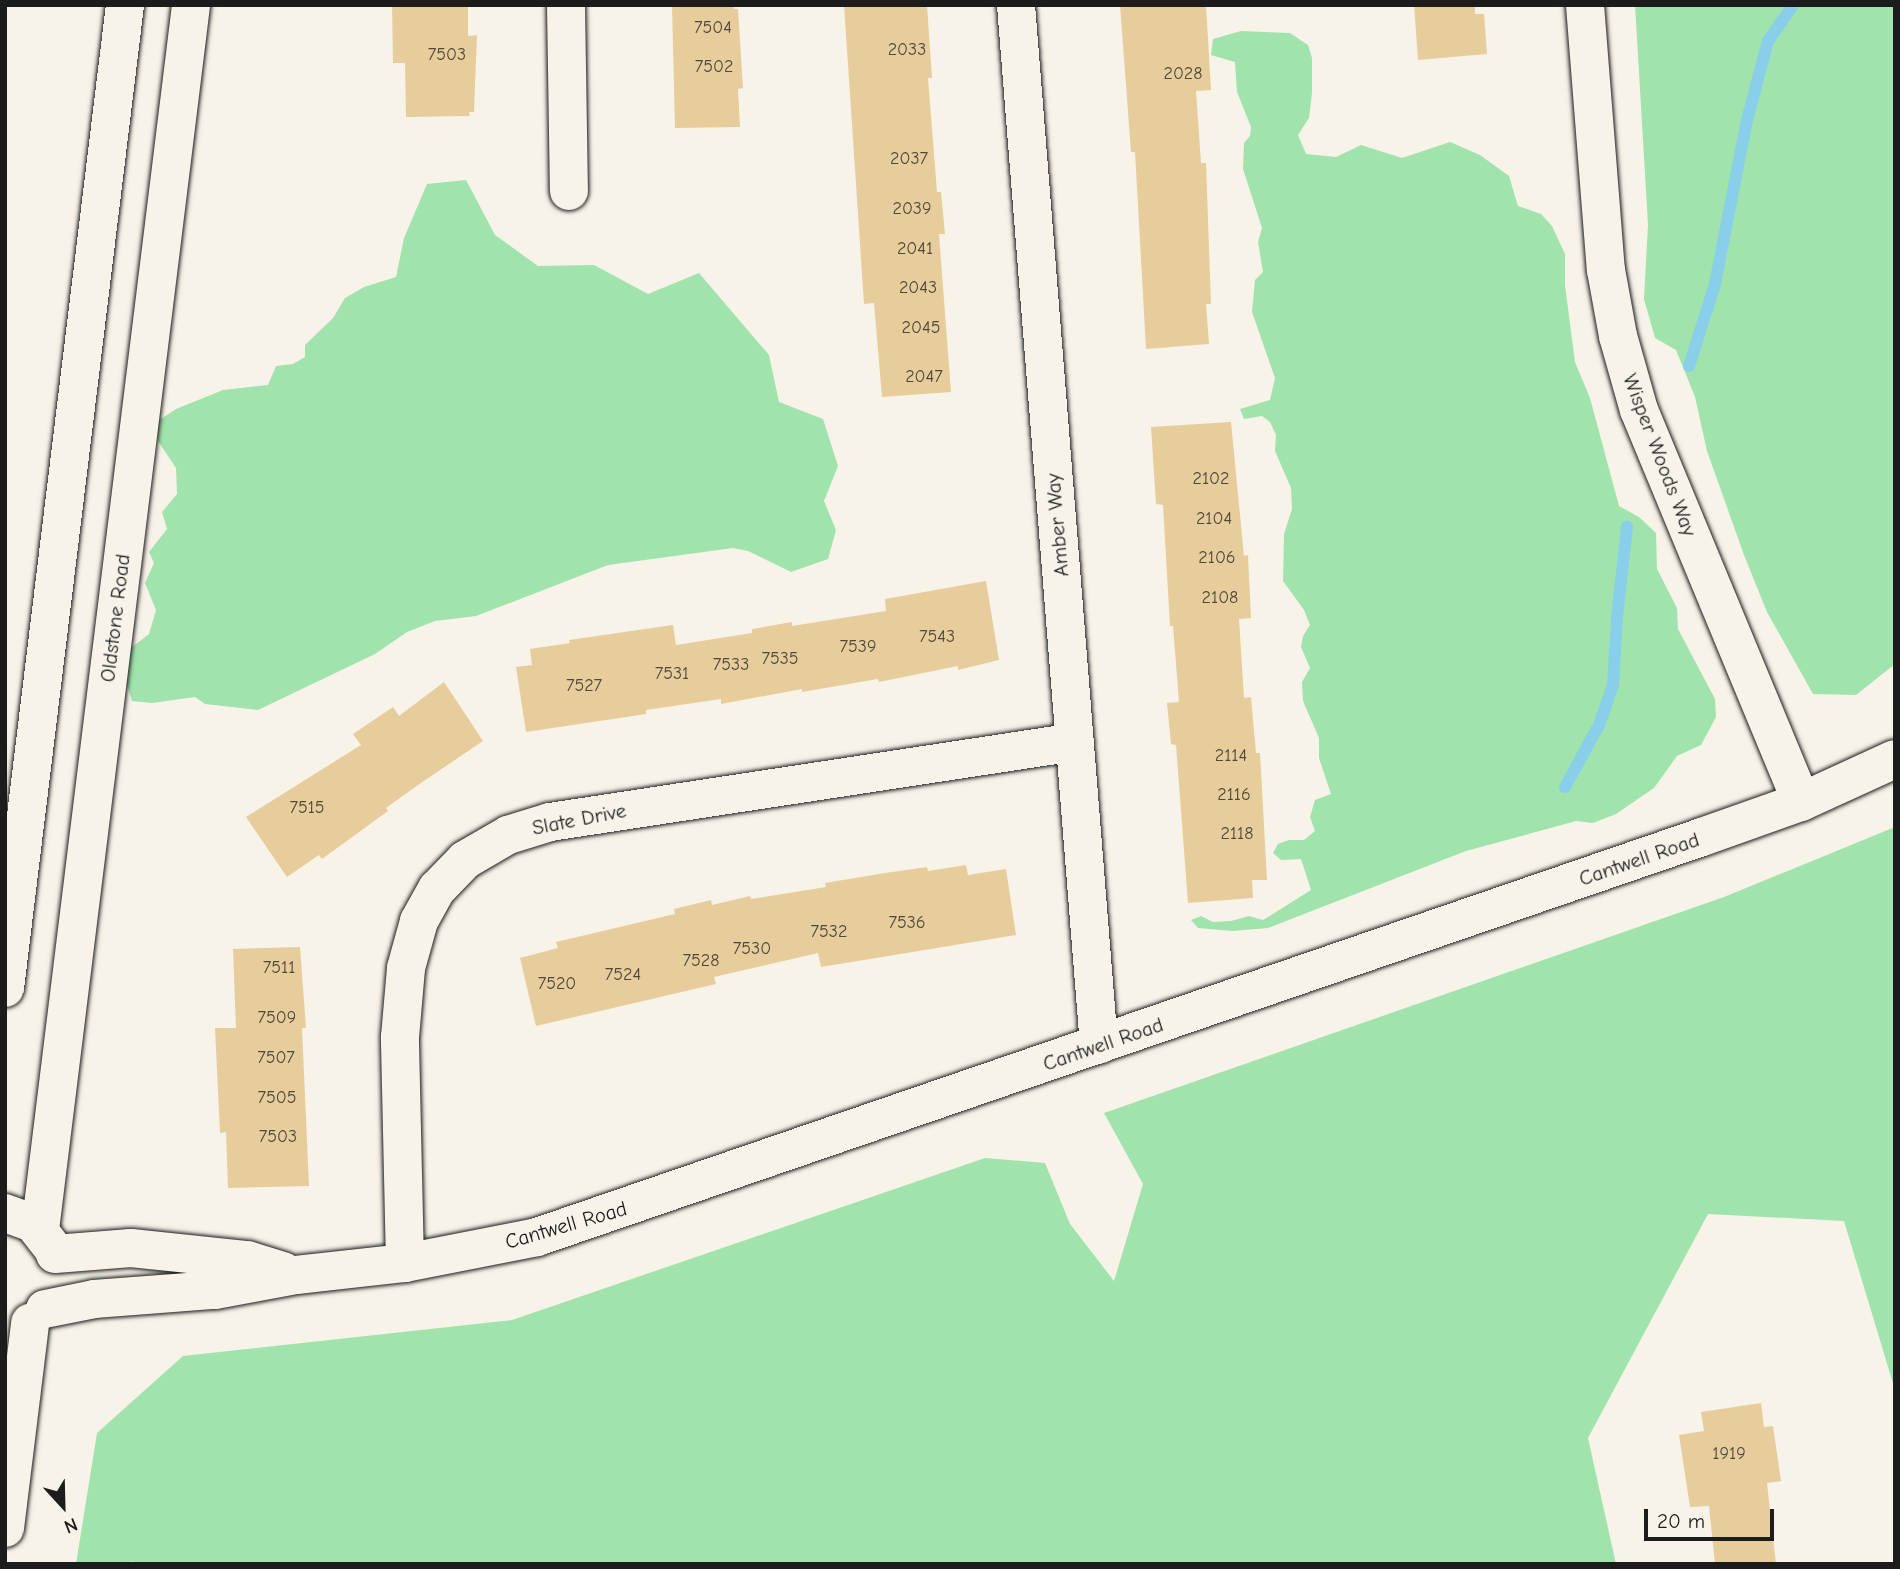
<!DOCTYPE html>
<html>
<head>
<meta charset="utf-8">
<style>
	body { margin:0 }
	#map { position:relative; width:1900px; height:1569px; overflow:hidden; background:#f7f3e8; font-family:"Comic Neue",sans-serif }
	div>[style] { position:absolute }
	.green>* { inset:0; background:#a1e3ac }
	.stream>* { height:12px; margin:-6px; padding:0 6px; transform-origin:6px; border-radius:6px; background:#89cfea }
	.building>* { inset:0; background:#e7cd9c }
	.roads { filter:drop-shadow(0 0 2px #1c1c1c) drop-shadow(0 0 2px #1c1c1c) }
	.minor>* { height:38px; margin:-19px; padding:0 19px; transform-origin:19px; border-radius:19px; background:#f7f3e8 }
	span { translate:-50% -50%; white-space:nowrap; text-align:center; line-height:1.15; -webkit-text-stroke:5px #f7f3e8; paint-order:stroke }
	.number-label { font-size:18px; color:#4f483c }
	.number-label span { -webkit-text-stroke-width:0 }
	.street-label { font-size:21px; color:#1c1c1c }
	.frame { position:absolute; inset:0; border:7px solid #1c1c1c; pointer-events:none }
	.north { position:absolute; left:28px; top:1471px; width:70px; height:70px; -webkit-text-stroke:5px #f7f3e8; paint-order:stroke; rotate:158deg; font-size:19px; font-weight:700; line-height:28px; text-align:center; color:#1c1c1c }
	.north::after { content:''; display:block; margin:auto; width:24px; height:32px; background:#1c1c1c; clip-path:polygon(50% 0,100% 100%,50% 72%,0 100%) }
	.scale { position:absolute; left:1644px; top:1509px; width:130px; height:32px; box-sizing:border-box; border:4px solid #1c1c1c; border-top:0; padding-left:9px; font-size:21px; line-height:24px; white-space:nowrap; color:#1c1c1c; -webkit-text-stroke:5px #f7f3e8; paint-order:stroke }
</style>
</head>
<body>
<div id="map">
	<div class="green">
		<i style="clip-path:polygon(1635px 5px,1895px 5px,1895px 664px,1856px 695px,1813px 694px,1767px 612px,1744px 555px,1707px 451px,1695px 397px,1676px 350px,1655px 338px,1644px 299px,1648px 225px)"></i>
		<i style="clip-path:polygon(1241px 31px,1290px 33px,1308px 45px,1312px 58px,1312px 93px,1309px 118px,1298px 135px,1306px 154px,1336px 157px,1361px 145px,1402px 158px,1450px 142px,1480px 155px,1509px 176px,1518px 206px,1541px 214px,1552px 226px,1565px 254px,1565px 285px,1575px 362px,1590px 398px,1619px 506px,1639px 517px,1656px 533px,1657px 569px,1677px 608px,1678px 629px,1715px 699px,1716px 717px,1701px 745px,1677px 756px,1654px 788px,1616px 814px,1593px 823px,1576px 821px,1466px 851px,1268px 928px,1232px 931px,1198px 928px,1191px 920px,1201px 916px,1213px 922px,1231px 921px,1249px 916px,1263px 920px,1311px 890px,1301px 859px,1281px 860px,1273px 853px,1278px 844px,1289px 840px,1304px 840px,1315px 831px,1310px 817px,1315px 800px,1331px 794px,1319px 758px,1319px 738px,1303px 701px,1302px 682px,1310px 668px,1301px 647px,1303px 636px,1310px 625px,1304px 610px,1283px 581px,1284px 534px,1292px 509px,1291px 488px,1275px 451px,1276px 435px,1270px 422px,1262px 416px,1244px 419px,1240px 409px,1270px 400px,1275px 378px,1252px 312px,1255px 280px,1263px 272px,1258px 242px,1262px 228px,1243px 169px,1244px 143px,1250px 136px,1251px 127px,1237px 92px,1235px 62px,1211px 55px,1213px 39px)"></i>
		<i style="clip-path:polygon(466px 180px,495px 235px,538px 266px,594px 265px,648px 294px,699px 273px,769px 355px,779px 402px,823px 419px,838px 466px,824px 501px,836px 530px,828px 559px,791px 572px,748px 551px,733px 548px,608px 565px,476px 616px,435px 621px,407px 632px,375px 654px,258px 710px,205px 704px,195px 697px,152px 703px,132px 701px,125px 678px,131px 648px,149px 634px,156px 610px,145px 583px,154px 563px,149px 552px,167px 529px,162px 512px,177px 494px,176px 468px,158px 441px,158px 421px,176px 409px,223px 390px,268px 385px,276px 366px,293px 364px,305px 357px,305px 345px,333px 318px,345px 298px,364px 287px,396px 277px,404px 238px,427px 184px)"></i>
		<i style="clip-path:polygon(1895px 827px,1895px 1390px,1844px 1221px,1708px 1214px,1588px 1438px,1616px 1564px,136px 1564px,132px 1561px,128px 1564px,76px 1564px,97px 1433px,183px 1356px,512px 1320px,985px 1158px,1045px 1163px,1070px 1224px,1114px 1281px,1143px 1184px,1104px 1113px,1724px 897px)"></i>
	</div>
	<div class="stream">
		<i style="left:1689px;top:366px;width:86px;rotate:-72.4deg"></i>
		<i style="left:1715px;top:284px;width:163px;rotate:-79deg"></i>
		<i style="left:1746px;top:124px;width:86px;rotate:-75.2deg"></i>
		<i style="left:1768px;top:41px;width:44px;rotate:-55.2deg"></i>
		<i style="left:1565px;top:787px;width:71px;rotate:-61.3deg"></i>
		<i style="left:1599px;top:725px;width:42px;rotate:-70.7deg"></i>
		<i style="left:1613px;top:685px;width:68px;rotate:-86.6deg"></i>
		<i style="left:1617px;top:617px;width:91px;rotate:-83.7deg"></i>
	</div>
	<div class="building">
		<i style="clip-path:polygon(392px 5px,468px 5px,468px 36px,477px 35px,474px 112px,469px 112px,470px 116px,406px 117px,405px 63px,393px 63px)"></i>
		<i style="clip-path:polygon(672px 5px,734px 5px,734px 9px,738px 9px,743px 88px,738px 89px,740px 127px,675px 128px)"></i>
		<i style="clip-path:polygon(844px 5px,927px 5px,932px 78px,928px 78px,937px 192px,941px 192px,945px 234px,939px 234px,951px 392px,882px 397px,874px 303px,864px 304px)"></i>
		<i style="clip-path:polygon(1120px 5px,1206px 5px,1211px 90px,1196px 91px,1201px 163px,1206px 163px,1211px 304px,1206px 304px,1209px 344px,1146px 349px,1135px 152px,1131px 152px)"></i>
		<i style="clip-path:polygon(1414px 5px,1475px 5px,1475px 14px,1484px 14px,1487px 54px,1418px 60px)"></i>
		<i style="clip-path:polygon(1231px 422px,1244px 556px,1248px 555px,1251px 618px,1239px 619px,1244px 698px,1251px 697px,1256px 753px,1260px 753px,1267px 880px,1252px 880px,1253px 898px,1188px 903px,1176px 745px,1171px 744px,1167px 703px,1179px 702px,1173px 626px,1170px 626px,1163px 505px,1156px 504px,1151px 427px)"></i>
		<i style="clip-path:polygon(986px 581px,999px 660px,958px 670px,958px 666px,879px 682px,878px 679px,802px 692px,802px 689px,721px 704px,721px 699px,646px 710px,646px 714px,526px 732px,516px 667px,532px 665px,530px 649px,570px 643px,569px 640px,673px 625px,676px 645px,752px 633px,752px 629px,792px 622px,792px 626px,886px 611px,885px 599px)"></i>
		<i style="clip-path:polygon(444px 682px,483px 741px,418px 785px,386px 808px,388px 811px,322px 859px,319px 855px,287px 877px,246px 817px,361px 745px,353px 734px,393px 707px,399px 716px)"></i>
		<i style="clip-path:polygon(966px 865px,968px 875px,1006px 869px,1016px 935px,821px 967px,818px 953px,714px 977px,716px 984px,536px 1026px,520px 958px,558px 948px,556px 942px,675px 914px,674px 909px,711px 900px,712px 905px,750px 896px,751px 899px,826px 887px,825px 883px,885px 873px,927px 867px,928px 871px)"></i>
		<i style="clip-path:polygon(300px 947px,306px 1028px,302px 1028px,309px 1186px,228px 1188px,226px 1132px,220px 1133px,215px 1028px,236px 1028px,233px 949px)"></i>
		<i style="clip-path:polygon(1761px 1403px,1764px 1427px,1773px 1426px,1781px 1481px,1767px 1483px,1776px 1564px,1715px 1564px,1709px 1506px,1690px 1507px,1679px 1435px,1704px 1431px,1701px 1412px)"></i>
	</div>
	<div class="roads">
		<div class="minor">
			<i style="left:566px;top:5px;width:186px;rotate:89.1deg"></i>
			<i style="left:1016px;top:5px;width:1043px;rotate:85.44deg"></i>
			<i style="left:1585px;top:5px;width:266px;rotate:85.5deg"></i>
			<i style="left:1606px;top:270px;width:67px;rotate:79.7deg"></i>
			<i style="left:1618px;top:336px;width:77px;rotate:74.2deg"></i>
			<i style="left:1639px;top:410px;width:424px;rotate:67.5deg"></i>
			<i style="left:5px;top:988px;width:990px;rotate:-83.04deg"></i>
			<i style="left:5px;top:1213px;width:30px;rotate:20deg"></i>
			<i style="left:33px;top:1223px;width:31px;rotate:52deg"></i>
			<i style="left:40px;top:1230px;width:1234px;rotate:-82.97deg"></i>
			<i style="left:55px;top:1254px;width:76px;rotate:-4.5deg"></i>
			<i style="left:131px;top:1248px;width:117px;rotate:5.9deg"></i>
			<i style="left:247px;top:1260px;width:38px;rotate:17deg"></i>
			<i style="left:405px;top:1263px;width:226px;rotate:-91.3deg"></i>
			<i style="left:400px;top:1037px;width:69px;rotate:-85deg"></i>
			<i style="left:406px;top:968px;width:49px;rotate:-74.5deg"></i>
			<i style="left:419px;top:921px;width:37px;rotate:-61deg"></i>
			<i style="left:437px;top:889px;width:40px;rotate:-46deg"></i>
			<i style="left:465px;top:860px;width:50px;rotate:-30.2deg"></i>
			<i style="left:508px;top:835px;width:44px;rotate:-17.2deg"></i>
			<i style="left:550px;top:822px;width:531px;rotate:-8.66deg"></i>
			<i style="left:45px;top:1309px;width:50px;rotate:-11.5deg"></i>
			<i style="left:94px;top:1299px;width:121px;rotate:-4.3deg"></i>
			<i style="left:215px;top:1290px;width:82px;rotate:-10.5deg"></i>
			<i style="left:296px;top:1275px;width:110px;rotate:-6.3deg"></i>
			<i style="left:405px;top:1263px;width:135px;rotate:-11.1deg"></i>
			<i style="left:537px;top:1237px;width:1232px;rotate:-18.95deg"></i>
			<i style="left:1702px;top:837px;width:105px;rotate:-19.5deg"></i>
			<i style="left:1801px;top:802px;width:103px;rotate:-24.6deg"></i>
			<i style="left:5px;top:1528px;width:207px;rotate:-83deg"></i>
		</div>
	</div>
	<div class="number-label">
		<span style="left:713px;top:28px">7504</span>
		<span style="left:907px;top:50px">2033</span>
		<span style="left:447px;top:55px">7503</span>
		<span style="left:714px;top:67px">7502</span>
		<span style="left:1183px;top:74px">2028</span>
		<span style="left:909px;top:159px">2037</span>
		<span style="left:912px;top:209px">2039</span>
		<span style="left:915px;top:249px">2041</span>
		<span style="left:918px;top:288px">2043</span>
		<span style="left:921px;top:328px">2045</span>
		<span style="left:924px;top:377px">2047</span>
		<span style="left:1211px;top:479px">2102</span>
		<span style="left:1214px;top:519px">2104</span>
		<span style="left:1217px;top:558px">2106</span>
		<span style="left:1220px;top:598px">2108</span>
		<span style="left:937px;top:637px">7543</span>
		<span style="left:858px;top:647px">7539</span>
		<span style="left:780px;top:659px">7535</span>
		<span style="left:731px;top:665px">7533</span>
		<span style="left:672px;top:674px">7531</span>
		<span style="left:584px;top:686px">7527</span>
		<span style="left:1231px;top:756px">2114</span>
		<span style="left:1234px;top:795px">2116</span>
		<span style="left:307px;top:808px">7515</span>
		<span style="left:1237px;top:834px">2118</span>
		<span style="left:907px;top:923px">7536</span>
		<span style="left:829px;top:932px">7532</span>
		<span style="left:752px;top:949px">7530</span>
		<span style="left:701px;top:961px">7528</span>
		<span style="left:279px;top:968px">7511</span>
		<span style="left:623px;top:975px">7524</span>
		<span style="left:557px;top:984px">7520</span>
		<span style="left:277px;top:1018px">7509</span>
		<span style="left:276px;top:1058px">7507</span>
		<span style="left:277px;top:1098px">7505</span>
		<span style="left:278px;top:1137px">7503</span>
		<span style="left:1729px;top:1454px">1919</span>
	</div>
	<div class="street-label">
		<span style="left:1660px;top:455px;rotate:69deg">Wisper Woods Way</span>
		<span style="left:1057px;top:525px;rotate:-95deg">Amber Way</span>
		<span style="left:115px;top:618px;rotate:-83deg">Oldstone Road</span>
		<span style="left:579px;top:819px;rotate:-11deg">Slate Drive</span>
		<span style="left:1639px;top:859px;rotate:-19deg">Cantwell Road</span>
		<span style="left:1103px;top:1044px;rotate:-19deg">Cantwell Road</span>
		<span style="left:566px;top:1225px;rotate:-16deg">Cantwell Road</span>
	</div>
	<div class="frame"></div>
	<div class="north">N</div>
	<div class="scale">20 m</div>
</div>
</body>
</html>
